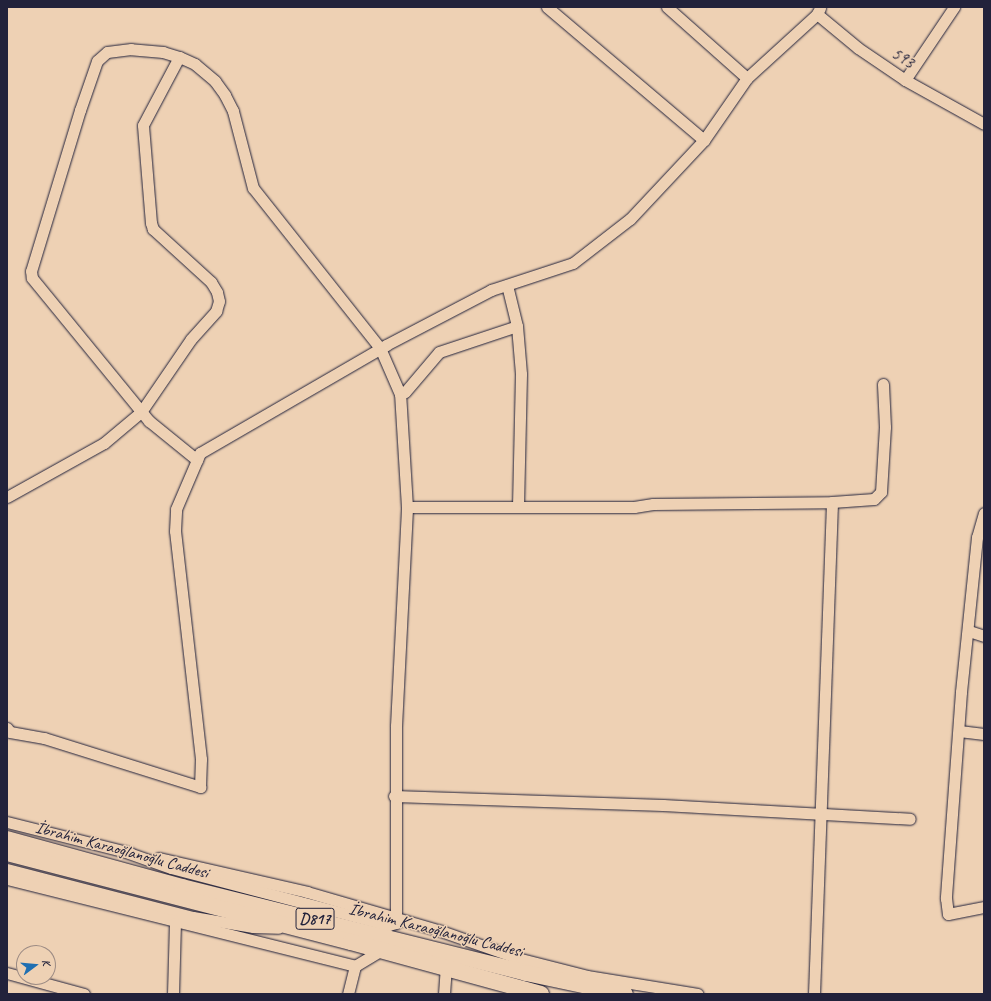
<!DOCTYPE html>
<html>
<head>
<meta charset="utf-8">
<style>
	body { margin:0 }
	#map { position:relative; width:991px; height:1001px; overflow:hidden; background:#eed1b4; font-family:Caveat,sans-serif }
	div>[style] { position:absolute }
	.roads { filter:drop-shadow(0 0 1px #22223b) drop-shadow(0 0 1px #22223b) }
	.minor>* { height:11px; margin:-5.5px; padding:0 5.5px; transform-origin:5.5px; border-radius:5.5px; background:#eed1b4 }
	.highway>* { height:16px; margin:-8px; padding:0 8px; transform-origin:8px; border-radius:8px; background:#eed1b4 }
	span { translate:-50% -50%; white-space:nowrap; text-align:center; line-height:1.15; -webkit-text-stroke:3px #eed1b4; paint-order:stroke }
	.shield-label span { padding:1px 3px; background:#eed1b4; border:1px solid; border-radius:3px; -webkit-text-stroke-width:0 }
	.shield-label { font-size:16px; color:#22223b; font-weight:700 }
	.street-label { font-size:17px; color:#22223b }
	.frame { position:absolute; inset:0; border:8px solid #22223b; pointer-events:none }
	.north { position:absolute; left:16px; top:945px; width:40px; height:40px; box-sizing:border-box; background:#eed1b4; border:1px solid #9c8b84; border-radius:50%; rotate:74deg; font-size:11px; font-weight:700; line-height:16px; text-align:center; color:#22223b }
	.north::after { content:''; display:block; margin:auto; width:14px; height:18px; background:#1f6fb2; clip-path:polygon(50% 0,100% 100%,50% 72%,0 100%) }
</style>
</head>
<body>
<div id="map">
	<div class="roads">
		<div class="minor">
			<i style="left:547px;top:7px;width:206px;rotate:40.3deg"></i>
			<i style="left:667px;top:7px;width:107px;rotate:41.6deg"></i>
			<i style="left:820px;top:8px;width:7px;rotate:117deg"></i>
			<i style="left:817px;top:14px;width:53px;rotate:39.7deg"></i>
			<i style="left:858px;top:48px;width:57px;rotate:34.2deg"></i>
			<i style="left:905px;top:80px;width:90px;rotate:29.1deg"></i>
			<i style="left:905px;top:80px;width:88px;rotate:-56.1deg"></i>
			<i style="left:507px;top:285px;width:42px;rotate:76.3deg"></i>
			<i style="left:517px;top:326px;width:48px;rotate:85.2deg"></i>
			<i style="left:521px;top:374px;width:132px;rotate:91.3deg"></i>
			<i style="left:400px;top:394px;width:5px;rotate:-22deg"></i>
			<i style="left:405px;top:392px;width:52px;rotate:-49.6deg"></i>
			<i style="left:439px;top:352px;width:82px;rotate:-18.4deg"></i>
			<i style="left:7px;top:497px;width:111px;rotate:-29.1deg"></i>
			<i style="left:104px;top:443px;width:48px;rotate:-40deg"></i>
			<i style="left:141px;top:412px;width:88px;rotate:-55.6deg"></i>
			<i style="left:191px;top:339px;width:38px;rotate:-48deg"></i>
			<i style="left:216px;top:311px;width:10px;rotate:-73deg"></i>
			<i style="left:219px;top:301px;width:9px;rotate:-103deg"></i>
			<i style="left:217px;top:292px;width:12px;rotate:-121deg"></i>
			<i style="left:211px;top:282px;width:79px;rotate:-137.6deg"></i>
			<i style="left:153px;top:229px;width:6px;rotate:-108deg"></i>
			<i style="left:151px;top:223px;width:98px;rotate:-94.7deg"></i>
			<i style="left:143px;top:125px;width:77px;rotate:-62.1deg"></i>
			<i style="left:407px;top:507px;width:227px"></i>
			<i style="left:634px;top:507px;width:19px;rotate:-9deg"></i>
			<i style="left:653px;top:504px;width:179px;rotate:-0.6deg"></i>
			<i style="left:832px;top:502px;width:42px;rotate:-4.1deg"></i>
			<i style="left:874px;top:499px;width:10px;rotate:-45deg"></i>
			<i style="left:881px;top:492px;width:65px;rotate:-86.5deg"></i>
			<i style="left:885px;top:427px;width:43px;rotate:-92.7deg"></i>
			<i style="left:984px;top:513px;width:25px;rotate:106deg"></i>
			<i style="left:977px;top:537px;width:156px;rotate:95.9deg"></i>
			<i style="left:961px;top:692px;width:207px;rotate:94.2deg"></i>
			<i style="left:946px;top:898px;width:16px;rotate:83deg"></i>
			<i style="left:948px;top:914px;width:37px;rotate:-11deg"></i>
			<i style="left:969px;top:631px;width:16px;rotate:18deg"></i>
			<i style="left:7px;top:728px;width:5px;rotate:53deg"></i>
			<i style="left:10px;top:732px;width:35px;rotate:10deg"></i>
			<i style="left:44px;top:738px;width:164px;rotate:17.4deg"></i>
			<i style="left:200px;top:787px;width:28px;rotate:-88deg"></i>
			<i style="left:201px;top:759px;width:229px;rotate:-96.5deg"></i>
			<i style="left:175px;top:531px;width:22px;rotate:-87deg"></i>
			<i style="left:176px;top:509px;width:61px;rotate:-66.8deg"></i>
			<i style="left:200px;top:453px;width:215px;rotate:-30.1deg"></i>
			<i style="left:386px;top:345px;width:119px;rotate:-27.6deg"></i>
			<i style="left:491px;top:290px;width:86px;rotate:-18.2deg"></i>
			<i style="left:573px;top:263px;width:72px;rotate:-37.7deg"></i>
			<i style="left:630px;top:219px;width:108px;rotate:-46.9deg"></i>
			<i style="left:704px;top:140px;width:75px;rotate:-55.3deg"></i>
			<i style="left:747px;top:78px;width:95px;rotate:-42.4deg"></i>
			<i style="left:959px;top:731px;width:25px;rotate:7deg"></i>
			<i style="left:394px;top:796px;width:269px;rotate:1.9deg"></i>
			<i style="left:663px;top:805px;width:247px;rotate:3.2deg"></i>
			<i style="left:7px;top:822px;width:127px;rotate:14.1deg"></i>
			<i style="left:123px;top:851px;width:51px;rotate:19.5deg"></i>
			<i style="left:171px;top:868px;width:225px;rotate:14.7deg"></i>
			<i style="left:389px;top:925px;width:7px;rotate:-16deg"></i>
			<i style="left:396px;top:923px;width:197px;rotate:-90deg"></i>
			<i style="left:396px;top:726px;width:219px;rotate:-87.1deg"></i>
			<i style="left:407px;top:507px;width:113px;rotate:-93.5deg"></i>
			<i style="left:400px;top:394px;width:50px;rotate:-113.5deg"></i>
			<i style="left:380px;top:348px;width:204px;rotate:-128.4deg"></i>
			<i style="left:253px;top:188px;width:80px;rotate:-104.6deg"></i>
			<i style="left:233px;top:111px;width:18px;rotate:-117deg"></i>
			<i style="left:225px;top:95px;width:17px;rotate:-126deg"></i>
			<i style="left:215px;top:81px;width:26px;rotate:-140deg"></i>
			<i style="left:195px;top:64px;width:17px;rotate:-156deg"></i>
			<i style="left:179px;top:57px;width:17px;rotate:-163deg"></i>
			<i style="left:163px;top:52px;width:32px;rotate:-175deg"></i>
			<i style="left:131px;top:49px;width:24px;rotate:173deg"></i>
			<i style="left:107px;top:52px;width:13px;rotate:138deg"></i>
			<i style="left:97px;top:61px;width:52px;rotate:109.1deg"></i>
			<i style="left:80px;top:110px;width:168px;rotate:106.9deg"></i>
			<i style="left:31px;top:271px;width:7px;rotate:82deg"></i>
			<i style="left:32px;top:278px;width:185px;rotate:50.7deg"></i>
			<i style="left:149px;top:421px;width:62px;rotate:39.1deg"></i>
			<i style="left:159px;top:858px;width:152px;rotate:12.9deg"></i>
			<i style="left:307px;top:892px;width:136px;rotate:16.2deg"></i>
			<i style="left:438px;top:930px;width:88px;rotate:19.3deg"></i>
			<i style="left:521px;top:959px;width:68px;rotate:14.4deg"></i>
			<i style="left:587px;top:976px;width:112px;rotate:9.2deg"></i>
			<i style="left:7px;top:869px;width:192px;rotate:14.5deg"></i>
			<i style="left:193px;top:917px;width:61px;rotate:9.5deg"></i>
			<i style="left:253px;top:927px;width:25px;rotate:2deg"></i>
			<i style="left:7px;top:879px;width:359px;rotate:14deg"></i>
			<i style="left:355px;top:966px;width:29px;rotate:-31deg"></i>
			<i style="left:7px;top:973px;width:80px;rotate:15.3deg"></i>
			<i style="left:173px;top:994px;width:71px;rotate:-88.4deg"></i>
			<i style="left:348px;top:994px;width:29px;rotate:-76deg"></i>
			<i style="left:444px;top:994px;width:26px;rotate:-86deg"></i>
			<i style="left:814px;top:994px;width:492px;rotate:-87.9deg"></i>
		</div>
		<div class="highway">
			<i style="left:7px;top:839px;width:181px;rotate:15.3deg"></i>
			<i style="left:182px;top:887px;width:355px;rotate:14deg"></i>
			<i style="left:526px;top:973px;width:101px;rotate:12deg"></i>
			<i style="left:7px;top:853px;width:355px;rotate:14.5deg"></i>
			<i style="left:351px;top:942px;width:197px;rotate:15.3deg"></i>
		</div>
	</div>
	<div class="shield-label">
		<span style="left:315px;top:919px">D817</span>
	</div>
	<div class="street-label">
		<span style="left:903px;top:58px;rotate:33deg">593</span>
		<span style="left:122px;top:850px;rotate:15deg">İbrahim Karaoğlanoğlu Caddesi</span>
		<span style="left:436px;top:930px;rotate:14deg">İbrahim Karaoğlanoğlu Caddesi</span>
	</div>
	<div class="frame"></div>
	<div class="north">K</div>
</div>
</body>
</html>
